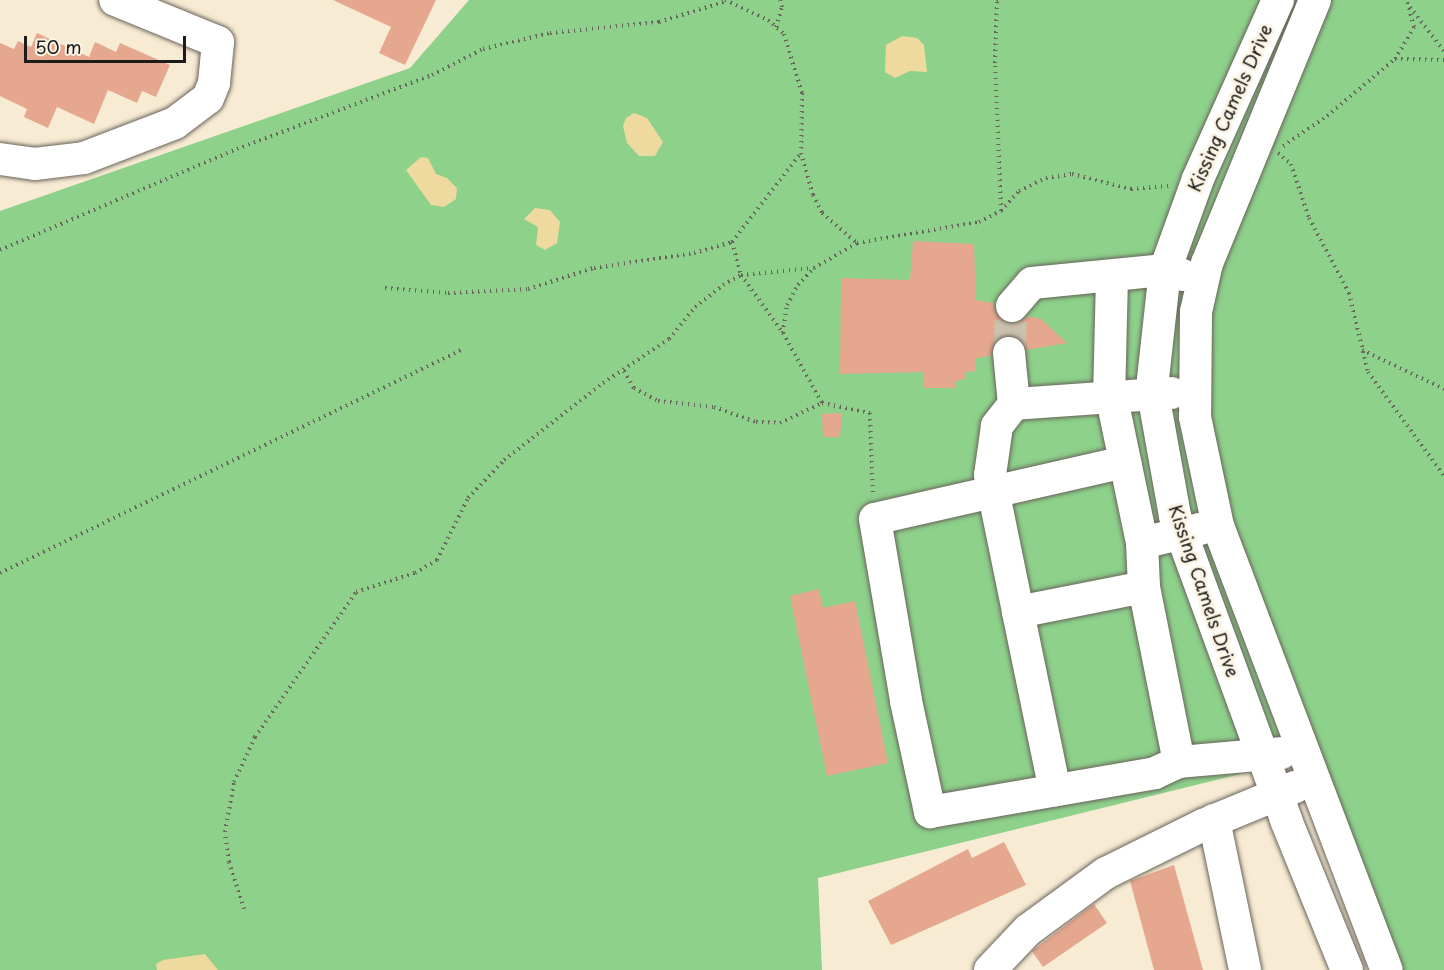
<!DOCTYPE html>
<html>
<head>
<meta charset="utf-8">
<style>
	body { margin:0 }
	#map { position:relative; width:1444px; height:970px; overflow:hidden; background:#f7ebd3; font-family:"Playpen Sans",sans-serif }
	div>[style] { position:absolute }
	.green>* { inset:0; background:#8dd18a }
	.sand>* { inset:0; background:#eeda9e }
	.building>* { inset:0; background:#e6a78f }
	.minor-tunnel>* { height:32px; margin-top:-16px; transform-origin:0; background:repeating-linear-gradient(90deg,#cbc2ae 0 32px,transparent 0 48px) }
	.path>* { height:4px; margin-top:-2px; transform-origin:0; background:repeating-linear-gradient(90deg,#69645c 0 1.5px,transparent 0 6px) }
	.roads { filter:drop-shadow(0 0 2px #69645c) drop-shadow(0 0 2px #69645c) }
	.minor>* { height:32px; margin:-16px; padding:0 16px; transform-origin:16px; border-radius:16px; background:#fff }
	span { translate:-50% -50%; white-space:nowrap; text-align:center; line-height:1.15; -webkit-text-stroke:6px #fcf5e5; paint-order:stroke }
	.street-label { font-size:18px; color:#1c1c1c }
	.scale { position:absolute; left:24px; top:36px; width:162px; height:27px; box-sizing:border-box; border:3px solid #1c1c1c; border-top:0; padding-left:8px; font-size:18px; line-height:21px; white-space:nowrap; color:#1c1c1c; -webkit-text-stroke:4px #fcf5e5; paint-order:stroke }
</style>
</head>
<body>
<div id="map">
	<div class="green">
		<i style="clip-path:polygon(469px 0,1444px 0,1444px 970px,1396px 970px,1314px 756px,818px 878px,822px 970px,0 970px,0 211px,410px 68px)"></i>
	</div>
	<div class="sand">
		<i style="clip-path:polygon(902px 36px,917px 38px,924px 45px,927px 72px,910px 71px,895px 78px,885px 72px,886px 45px)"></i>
		<i style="clip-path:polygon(634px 113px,647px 118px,663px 142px,655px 156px,639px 156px,627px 143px,623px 126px,626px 118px)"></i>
		<i style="clip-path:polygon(421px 157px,428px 158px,436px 174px,447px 178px,457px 188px,456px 199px,444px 207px,431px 205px,406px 170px)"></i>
		<i style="clip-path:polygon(535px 208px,550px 210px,560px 222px,557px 243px,545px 250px,536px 245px,538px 227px,524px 219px)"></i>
		<i style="clip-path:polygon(205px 954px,218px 970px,157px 970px,156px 964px,163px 960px)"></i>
	</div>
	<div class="building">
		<i style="clip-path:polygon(333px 0,436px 0,405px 65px,379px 53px,391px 27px)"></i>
		<i style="clip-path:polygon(37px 33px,89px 57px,95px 42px,116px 52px,120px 43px,170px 65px,156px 97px,142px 91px,137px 103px,108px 90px,94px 124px,57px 107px,48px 128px,24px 117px,27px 109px,0 96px,0 43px,14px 49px,18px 41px,31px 47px)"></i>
		<i style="clip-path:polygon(913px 241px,974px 244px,976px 300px,994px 303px,995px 312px,1008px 323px,1018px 323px,1028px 316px,1041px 319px,1067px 343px,1026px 350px,1016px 336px,999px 338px,991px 356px,976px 358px,975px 371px,965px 372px,965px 379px,956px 381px,956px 388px,924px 388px,924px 372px,840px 374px,841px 278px,910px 280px)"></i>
		<i style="clip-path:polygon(842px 413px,840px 437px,823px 437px,822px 414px)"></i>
		<i style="clip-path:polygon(819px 589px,823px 608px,855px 601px,888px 763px,827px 776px,790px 596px)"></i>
		<i style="clip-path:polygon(1004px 842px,1026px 885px,891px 945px,868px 901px,968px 849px,972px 858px)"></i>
		<i style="clip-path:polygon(1174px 865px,1203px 970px,1154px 970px,1130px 881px)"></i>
		<i style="clip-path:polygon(1094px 904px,1107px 923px,1043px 967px,1032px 951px)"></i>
	</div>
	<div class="minor-tunnel">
		<i style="left:1009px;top:353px;width:47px;rotate:-86.3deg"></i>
	</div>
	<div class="path">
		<i style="left:725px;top:0;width:47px;rotate:24.9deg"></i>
		<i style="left:768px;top:20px;width:21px;rotate:41deg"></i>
		<i style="left:784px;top:34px;width:62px;rotate:73deg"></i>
		<i style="left:802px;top:93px;width:60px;rotate:91deg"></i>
		<i style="left:801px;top:153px;width:44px;rotate:74.1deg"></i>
		<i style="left:813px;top:195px;width:20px;rotate:63deg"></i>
		<i style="left:822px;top:213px;width:46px;rotate:40.6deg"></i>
		<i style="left:1410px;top:7px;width:56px;rotate:52.3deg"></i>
		<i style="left:776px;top:27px;width:21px;rotate:-73deg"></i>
		<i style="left:782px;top:7px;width:7px;rotate:-106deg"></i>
		<i style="left:1395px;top:59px;width:37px;rotate:-59deg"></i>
		<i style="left:1414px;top:27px;width:28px;rotate:-105deg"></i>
		<i style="left:1283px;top:146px;width:53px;rotate:-34.3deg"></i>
		<i style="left:1327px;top:116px;width:89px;rotate:-40deg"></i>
		<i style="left:1395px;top:59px;width:49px;rotate:1.2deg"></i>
		<i style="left:1278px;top:153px;width:17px;rotate:40deg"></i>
		<i style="left:1291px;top:164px;width:57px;rotate:71.6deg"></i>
		<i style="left:1309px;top:218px;width:85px;rotate:61.9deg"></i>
		<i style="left:1349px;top:293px;width:81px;rotate:76.5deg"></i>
		<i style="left:1368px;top:372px;width:129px;rotate:53.8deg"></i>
		<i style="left:1001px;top:211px;width:148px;rotate:-92.3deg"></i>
		<i style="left:995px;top:63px;width:61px;rotate:-88.1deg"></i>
		<i style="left:997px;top:2px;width:4px;rotate:-27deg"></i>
		<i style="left:732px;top:242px;width:34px;rotate:75deg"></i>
		<i style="left:741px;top:275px;width:72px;rotate:54.1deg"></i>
		<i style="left:783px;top:333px;width:80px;rotate:60.9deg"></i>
		<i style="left:822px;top:403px;width:49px;rotate:11.8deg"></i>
		<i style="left:870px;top:413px;width:81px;rotate:87.9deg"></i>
		<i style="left:0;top:250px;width:258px;rotate:-23.1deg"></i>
		<i style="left:237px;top:149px;width:209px;rotate:-20.8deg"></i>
		<i style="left:432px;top:75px;width:57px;rotate:-27deg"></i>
		<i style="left:483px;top:49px;width:69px;rotate:-13.4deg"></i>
		<i style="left:550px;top:33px;width:110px;rotate:-5.8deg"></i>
		<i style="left:659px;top:22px;width:71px;rotate:-17.2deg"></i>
		<i style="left:385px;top:288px;width:63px;rotate:4.5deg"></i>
		<i style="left:448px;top:293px;width:80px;rotate:-2.9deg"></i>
		<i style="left:528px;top:289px;width:69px;rotate:-17.7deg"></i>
		<i style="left:594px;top:268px;width:101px;rotate:-8.5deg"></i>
		<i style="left:694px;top:253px;width:40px;rotate:-16deg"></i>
		<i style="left:732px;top:242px;width:113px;rotate:-52.2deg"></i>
		<i style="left:783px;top:333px;width:28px;rotate:-82deg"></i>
		<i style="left:787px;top:305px;width:23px;rotate:-61deg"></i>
		<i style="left:798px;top:285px;width:23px;rotate:-47deg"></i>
		<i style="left:814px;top:268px;width:50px;rotate:-30.2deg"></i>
		<i style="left:857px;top:243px;width:124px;rotate:-9.8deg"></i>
		<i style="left:979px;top:222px;width:25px;rotate:-27deg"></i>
		<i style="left:1001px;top:211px;width:27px;rotate:-48deg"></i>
		<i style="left:1019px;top:191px;width:30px;rotate:-26deg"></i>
		<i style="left:1046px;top:178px;width:26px;rotate:-9deg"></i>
		<i style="left:1072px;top:174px;width:61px;rotate:14.3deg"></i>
		<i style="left:1131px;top:189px;width:38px;rotate:-5deg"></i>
		<i style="left:1362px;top:350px;width:91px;rotate:25.4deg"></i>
		<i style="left:624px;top:371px;width:20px;rotate:60deg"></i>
		<i style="left:634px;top:388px;width:27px;rotate:28deg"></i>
		<i style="left:658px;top:401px;width:56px;rotate:6.1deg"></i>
		<i style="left:714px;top:407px;width:45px;rotate:19.7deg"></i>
		<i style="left:756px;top:422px;width:24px;rotate:2deg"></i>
		<i style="left:780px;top:423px;width:47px;rotate:-25.5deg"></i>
		<i style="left:0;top:573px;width:512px;rotate:-25.81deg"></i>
		<i style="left:244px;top:909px;width:49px;rotate:-107.7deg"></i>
		<i style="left:229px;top:862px;width:30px;rotate:-98deg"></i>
		<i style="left:225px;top:832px;width:51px;rotate:-79.8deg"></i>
		<i style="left:234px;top:782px;width:50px;rotate:-65deg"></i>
		<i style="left:255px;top:737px;width:177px;rotate:-55.1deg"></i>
		<i style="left:356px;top:592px;width:62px;rotate:-17.9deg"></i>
		<i style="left:415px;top:573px;width:26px;rotate:-31deg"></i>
		<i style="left:437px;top:560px;width:69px;rotate:-63.4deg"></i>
		<i style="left:468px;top:498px;width:52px;rotate:-46.5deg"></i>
		<i style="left:504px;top:460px;width:125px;rotate:-37.9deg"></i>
		<i style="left:603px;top:383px;width:79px;rotate:-33.7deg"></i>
		<i style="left:669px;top:339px;width:41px;rotate:-50.9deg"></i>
		<i style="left:695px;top:307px;width:36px;rotate:-38deg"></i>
		<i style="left:723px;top:285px;width:21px;rotate:-29deg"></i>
		<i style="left:741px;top:275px;width:73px;rotate:-5.5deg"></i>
	</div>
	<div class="roads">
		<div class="minor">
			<i style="left:1278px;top:0;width:196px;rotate:114.1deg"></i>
			<i style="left:1198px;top:179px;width:97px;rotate:109.9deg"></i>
			<i style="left:1165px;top:270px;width:119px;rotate:96.3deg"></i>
			<i style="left:1152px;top:388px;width:130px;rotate:79.8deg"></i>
			<i style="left:1175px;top:516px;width:324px;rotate:69.9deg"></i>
			<i style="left:1286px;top:820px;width:162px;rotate:67.9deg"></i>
			<i style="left:1315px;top:0;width:284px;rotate:112.3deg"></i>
			<i style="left:1207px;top:263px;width:50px;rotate:102.7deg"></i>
			<i style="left:1196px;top:312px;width:105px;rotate:90.5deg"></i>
			<i style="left:1195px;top:417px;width:111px;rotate:78.1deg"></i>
			<i style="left:1218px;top:526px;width:475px;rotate:69.2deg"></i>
			<i style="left:0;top:159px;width:35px;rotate:8deg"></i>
			<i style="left:35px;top:164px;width:49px;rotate:-7deg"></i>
			<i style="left:84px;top:158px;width:97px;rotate:-21deg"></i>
			<i style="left:175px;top:123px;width:41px;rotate:-37.1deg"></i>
			<i style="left:208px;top:98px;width:16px;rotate:-68deg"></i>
			<i style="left:214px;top:83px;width:41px;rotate:-84.4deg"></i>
			<i style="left:218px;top:42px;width:111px;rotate:-157.8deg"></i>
			<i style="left:1012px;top:306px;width:30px;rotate:-49deg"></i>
			<i style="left:1032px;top:283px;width:134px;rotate:-5.6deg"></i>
			<i style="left:1165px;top:270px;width:18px;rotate:16deg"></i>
			<i style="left:1009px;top:353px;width:51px;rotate:84.4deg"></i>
			<i style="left:1014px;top:404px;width:28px;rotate:128deg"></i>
			<i style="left:997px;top:426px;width:49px;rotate:98.1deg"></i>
			<i style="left:990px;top:475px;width:140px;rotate:78.4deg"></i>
			<i style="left:1018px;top:612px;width:128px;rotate:-11.2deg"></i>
			<i style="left:1144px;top:587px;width:44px;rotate:-92.6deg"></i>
			<i style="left:1142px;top:543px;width:60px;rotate:-13.6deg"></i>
			<i style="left:1112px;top:399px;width:147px;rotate:78.2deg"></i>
			<i style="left:1109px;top:400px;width:124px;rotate:-88.6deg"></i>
			<i style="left:1014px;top:404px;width:158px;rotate:-4deg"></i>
			<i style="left:1125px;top:462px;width:256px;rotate:167.2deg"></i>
			<i style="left:875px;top:519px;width:185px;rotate:80.3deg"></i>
			<i style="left:906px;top:701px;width:114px;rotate:77.8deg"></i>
			<i style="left:930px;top:812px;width:228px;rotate:-9.8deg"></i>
			<i style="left:1155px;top:773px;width:26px;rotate:-25deg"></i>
			<i style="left:1144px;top:587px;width:178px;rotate:78.7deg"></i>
			<i style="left:1179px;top:762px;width:103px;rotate:-5deg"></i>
			<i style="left:1018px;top:612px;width:182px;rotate:78.3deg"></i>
			<i style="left:1214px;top:820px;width:153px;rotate:78.3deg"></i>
			<i style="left:990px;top:970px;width:55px;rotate:-46.5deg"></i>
			<i style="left:1028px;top:930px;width:97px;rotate:-36.2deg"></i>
			<i style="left:1106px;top:873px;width:108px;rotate:-26.3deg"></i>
			<i style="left:1203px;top:825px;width:100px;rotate:-22.4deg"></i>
		</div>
	</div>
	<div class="street-label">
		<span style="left:1230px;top:108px;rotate:-66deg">Kissing Camels Drive</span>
		<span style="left:1204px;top:591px;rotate:71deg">Kissing Camels Drive</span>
	</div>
	<div class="scale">50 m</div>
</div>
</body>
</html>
